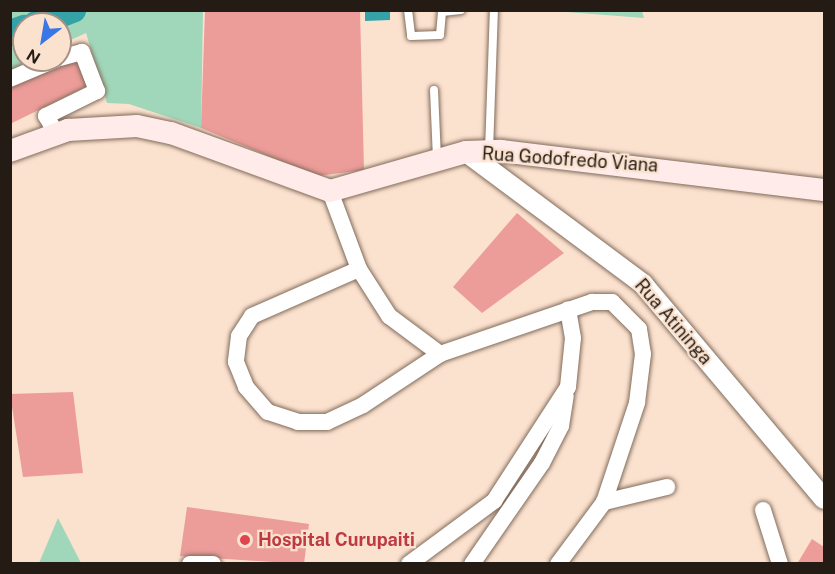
<!DOCTYPE html>
<html>
<head>
<meta charset="utf-8">
<style>
	body { margin:0 }
	#map { position:relative; width:835px; height:574px; overflow:hidden; background:#fbe2cf; font-family:"Public Sans",sans-serif }
	div>[style] { position:absolute }
	.green>* { inset:0; background:#a0d7ba }
	.water>* { inset:0; background:#35a2a8 }
	.river>* { height:26px; margin:-13px; padding:0 13px; transform-origin:13px; border-radius:13px; background:#35a2a8 }
	.building>* { inset:0; background:#ec9c99 }
	.roads { filter:drop-shadow(0 0 2px #816b5a) drop-shadow(0 0 2px #816b5a) }
	.service>* { height:8px; margin:-4px; padding:0 4px; transform-origin:4px; border-radius:4px; background:#fff }
	.minor>* { height:16px; margin:-8px; padding:0 8px; transform-origin:8px; border-radius:8px; background:#fff }
	.tertiary>* { height:20px; margin:-10px; padding:0 10px; transform-origin:10px; border-radius:10px; background:#fff }
	.secondary>* { height:22px; margin:-11px; padding:0 11px; transform-origin:11px; border-radius:11px; background:#ffebe9 }
	.dots>* { width:16px; height:16px; translate:-50% -50%; box-sizing:border-box; border:3px solid #fbe2cf; border-radius:50% }
	span { translate:-50% -50%; white-space:nowrap; text-align:center; line-height:1.15; -webkit-text-stroke:4.5px #fbe2cf; paint-order:stroke }
	.street-label { font-size:18px; color:#241b14 }
	.health-label { font-size:18px; color:#be3a42; font-weight:700 }
	.left { translate:0 -50%; text-align:left }
	.frame { position:absolute; inset:0; border:12px solid #241b14; pointer-events:none }
	.north { position:absolute; left:12px; top:12px; width:60px; height:60px; box-sizing:border-box; background:#fbe2cf; border:2px solid #a59284; border-radius:50%; rotate:211deg; font-size:16px; font-weight:700; line-height:24px; text-align:center; color:#241b14 }
	.north::after { content:''; display:block; margin:auto; width:21px; height:27px; background:#3a76e5; clip-path:polygon(50% 0,100% 100%,50% 72%,0 100%) }
</style>
</head>
<body>
<div id="map">
	<div class="green">
		<i style="clip-path:polygon(11px 11px,203px 11px,201px 128px,129px 104px,107px 103px,86px 33px,60px 45px,60px 24px,24px 24px,24px 60px,31px 60px,11px 70px)"></i>
		<i style="clip-path:polygon(554px 11px,642px 11px,644px 18px)"></i>
		<i style="clip-path:polygon(58px 518px,81px 563px,39px 563px)"></i>
	</div>
	<div class="water">
		<i style="clip-path:polygon(365px 11px,390px 11px,390px 20px,365px 21px)"></i>
	</div>
	<div class="river">
		<i style="left:36px;top:24px;width:40px;rotate:-21deg"></i>
		<i style="left:10px;top:33px;width:15px;rotate:-20deg"></i>
	</div>
	<div class="building">
		<i style="clip-path:polygon(205px 10px,360px 10px,364px 170px,317px 176px,201px 128px)"></i>
		<i style="clip-path:polygon(77px 53px,88px 86px,10px 124px,10px 81px)"></i>
		<i style="clip-path:polygon(517px 213px,564px 253px,482px 313px,453px 287px)"></i>
		<i style="clip-path:polygon(73px 392px,83px 473px,23px 477px,10px 394px)"></i>
		<i style="clip-path:polygon(187px 507px,309px 524px,304px 564px,180px 556px)"></i>
		<i style="clip-path:polygon(812px 539px,824px 547px,824px 564px,797px 564px)"></i>
	</div>
	<div class="roads">
		<div class="service">
			<i style="left:408px;top:10px;width:26px;rotate:83deg"></i>
			<i style="left:411px;top:36px;width:29px;rotate:-2deg"></i>
			<i style="left:440px;top:35px;width:23px;rotate:-85deg"></i>
			<i style="left:442px;top:12px;width:19px;rotate:-6deg"></i>
			<i style="left:434px;top:90px;width:69px;rotate:87.5deg"></i>
			<i style="left:489px;top:151px;width:141px;rotate:-88deg"></i>
		</div>
		<div class="minor">
			<i style="left:10px;top:79px;width:49px;rotate:-22.9deg"></i>
			<i style="left:56px;top:133px;width:20px;rotate:-120deg"></i>
			<i style="left:46px;top:116px;width:57px;rotate:-26.1deg"></i>
			<i style="left:97px;top:91px;width:42px;rotate:-111deg"></i>
			<i style="left:82px;top:52px;width:23px;rotate:165deg"></i>
			<i style="left:330px;top:191px;width:83px;rotate:69.6deg"></i>
			<i style="left:359px;top:269px;width:117px;rotate:156.3deg"></i>
			<i style="left:252px;top:316px;width:24px;rotate:123deg"></i>
			<i style="left:239px;top:336px;width:26px;rotate:97deg"></i>
			<i style="left:236px;top:362px;width:27px;rotate:68deg"></i>
			<i style="left:246px;top:387px;width:33px;rotate:49deg"></i>
			<i style="left:268px;top:412px;width:32px;rotate:18deg"></i>
			<i style="left:298px;top:422px;width:29px"></i>
			<i style="left:327px;top:422px;width:40px;rotate:-25deg"></i>
			<i style="left:363px;top:405px;width:92px;rotate:-33.5deg"></i>
			<i style="left:440px;top:354px;width:161px;rotate:-18.9deg"></i>
			<i style="left:592px;top:302px;width:20px"></i>
			<i style="left:612px;top:302px;width:38px;rotate:45deg"></i>
			<i style="left:639px;top:329px;width:25px;rotate:81deg"></i>
			<i style="left:643px;top:354px;width:49px;rotate:97deg"></i>
			<i style="left:637px;top:403px;width:104px;rotate:108.4deg"></i>
			<i style="left:359px;top:269px;width:56px;rotate:57.4deg"></i>
			<i style="left:389px;top:316px;width:64px;rotate:36.7deg"></i>
			<i style="left:763px;top:510px;width:57px;rotate:72.5deg"></i>
			<i style="left:190px;top:564px;width:23px"></i>
			<i style="left:409px;top:564px;width:106px;rotate:-36.5deg"></i>
			<i style="left:494px;top:501px;width:136px;rotate:-57deg"></i>
			<i style="left:568px;top:387px;width:49px;rotate:-84.2deg"></i>
			<i style="left:573px;top:338px;width:29px;rotate:-100deg"></i>
			<i style="left:472px;top:564px;width:123px;rotate:-55.3deg"></i>
			<i style="left:542px;top:463px;width:42px;rotate:-62.8deg"></i>
			<i style="left:561px;top:426px;width:30px;rotate:-81deg"></i>
			<i style="left:558px;top:564px;width:77px;rotate:-53.4deg"></i>
			<i style="left:604px;top:502px;width:65px;rotate:-13.4deg"></i>
		</div>
		<div class="tertiary">
			<i style="left:466px;top:152px;width:221px;rotate:36.7deg"></i>
			<i style="left:643px;top:284px;width:281px;rotate:49.9deg"></i>
		</div>
		<div class="secondary">
			<i style="left:10px;top:151px;width:62px;rotate:-19.9deg"></i>
			<i style="left:68px;top:130px;width:69px;rotate:-3.3deg"></i>
			<i style="left:137px;top:126px;width:35px;rotate:12deg"></i>
			<i style="left:171px;top:133px;width:169px;rotate:20deg"></i>
			<i style="left:330px;top:191px;width:141px;rotate:-16deg"></i>
			<i style="left:466px;top:152px;width:35px;rotate:-2deg"></i>
			<i style="left:501px;top:151px;width:325px;rotate:6.9deg"></i>
		</div>
	</div>
	<div class="dots">
		<i style="left:245px;top:540px;background:#e0444e"></i>
	</div>
	<div class="street-label">
		<span style="left:570px;top:160px;rotate:4deg">Rua Godofredo Viana</span>
		<span style="left:673px;top:322px;rotate:49deg">Rua Atininga</span>
	</div>
	<div class="health-label">
		<span class="left" style="left:258px;top:540px">Hospital Curupaiti</span>
	</div>
	<div class="frame"></div>
	<div class="north">N</div>
</div>
</body>
</html>
